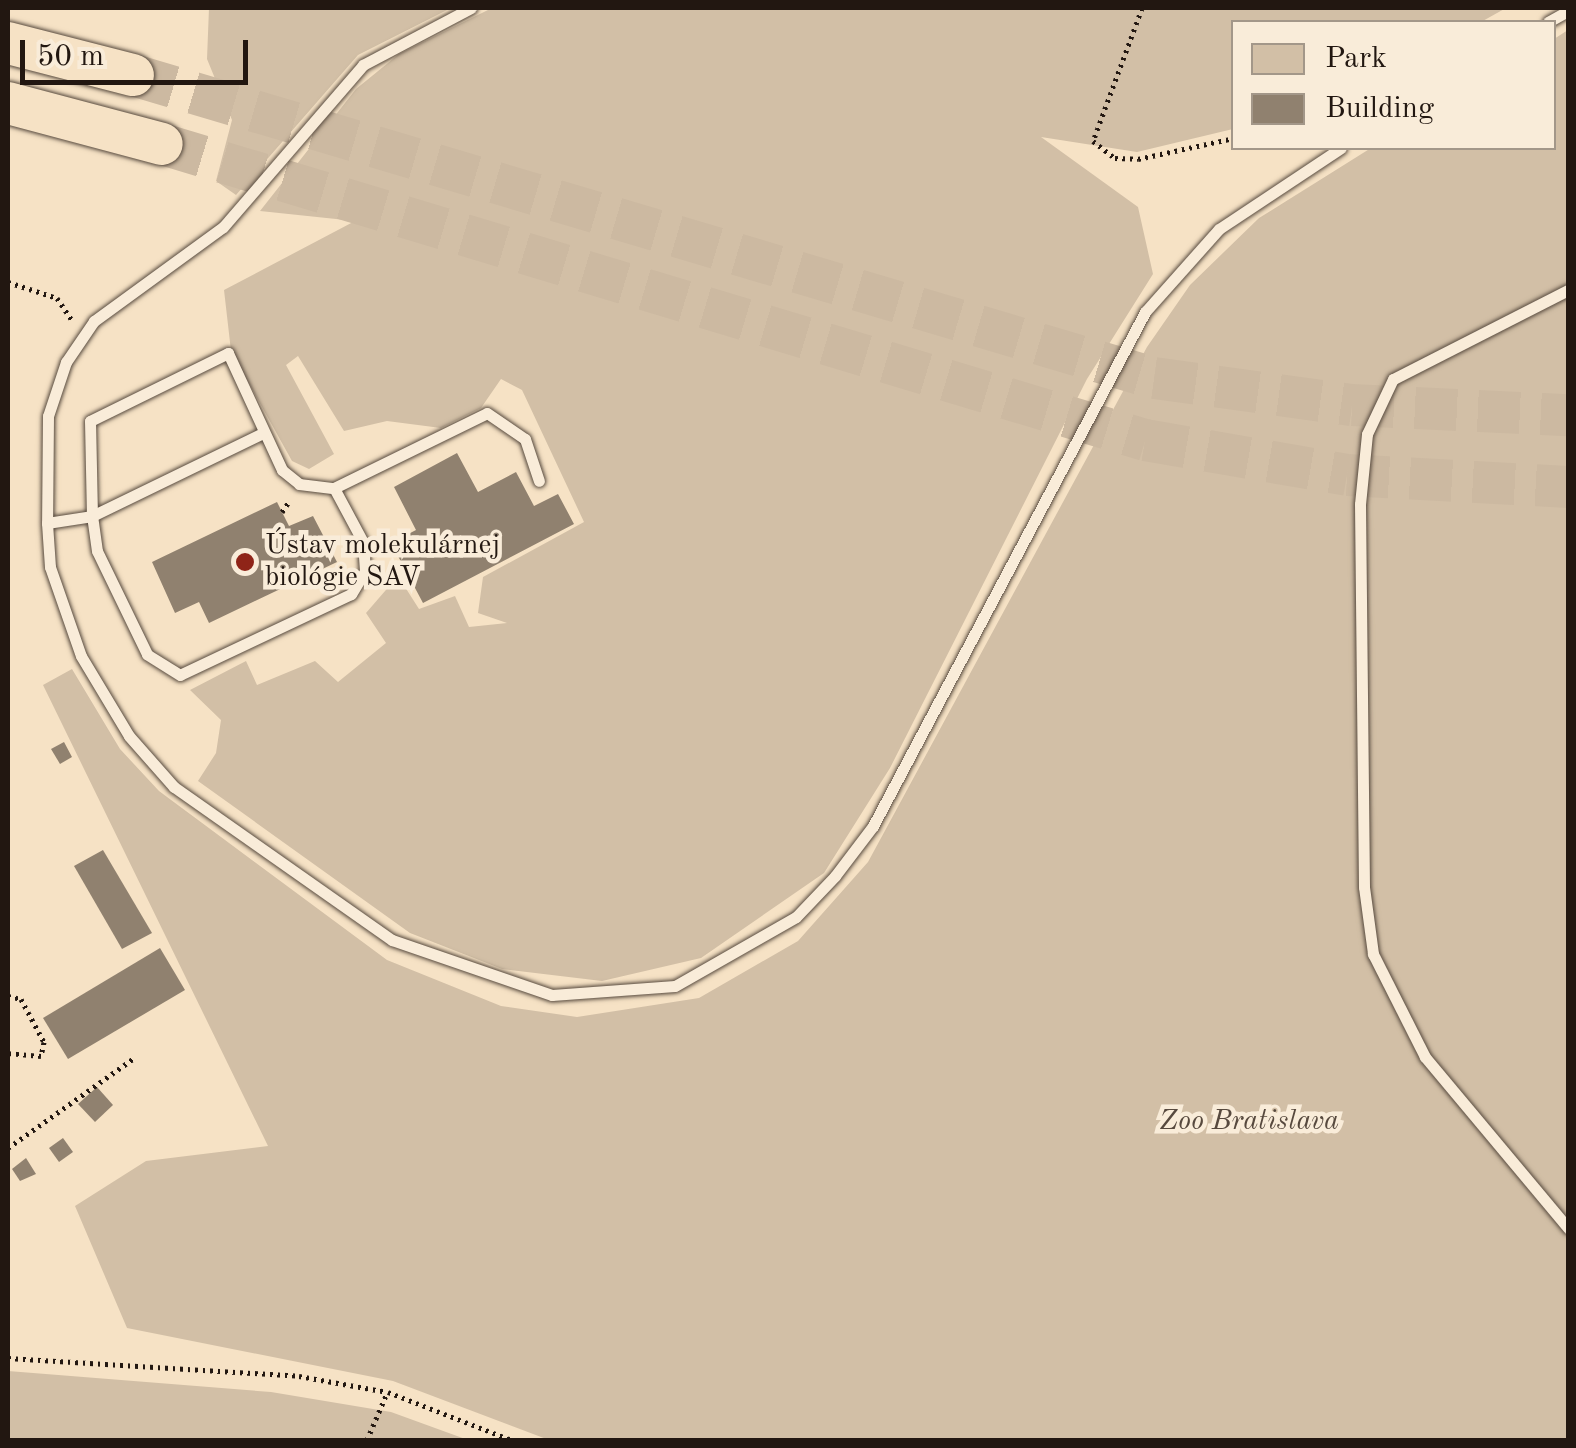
<!DOCTYPE html>
<html>
<head>
<meta charset="utf-8">
<style>
	body { margin:0 }
	#map { position:relative; width:1576px; height:1448px; overflow:hidden; background:#f6e2c5; font-family:"Old Standard TT",serif }
	div>[style] { position:absolute }
	.green>* { inset:0; background:#d2bfa6 }
	.building>* { inset:0; background:#90816f }
	.motorway-tunnel>* { height:42px; margin-top:-21px; transform-origin:0; background:repeating-linear-gradient(90deg,#ccb9a1 0 42px,transparent 0 63px) }
	.path>* { height:5px; margin-top:-2.5px; transform-origin:0; background:repeating-linear-gradient(90deg,#221711 0 2.5px,transparent 0 7.5px) }
	.roads { filter:drop-shadow(0 0 2px #574a3e) drop-shadow(0 0 2px #574a3e) }
	.service>* { height:11px; margin:-5.5px; padding:0 5.5px; transform-origin:5.5px; border-radius:5.5px; background:#f9ecd9 }
	.motorway>* { height:42px; margin:-21px; padding:0 21px; transform-origin:21px; border-radius:21px; background:#f6e2c5 }
	.dots>* { width:28px; height:28px; translate:-50% -50%; box-sizing:border-box; border:5px solid #f9ecd9; border-radius:50% }
	span { translate:-50% -50%; white-space:nowrap; text-align:center; line-height:1.15; -webkit-text-stroke:9px #f9ecd9; paint-order:stroke }
	.poi-label { font-size:28px; color:#221711 }
	.left { translate:0 -50%; text-align:left }
	.park-label { font-size:28px; color:#57493e; font-style:italic }
	.frame { position:absolute; inset:0; border:10px solid #221711; pointer-events:none }
	.legend { position:absolute; left:1231px; top:20px; width:325px; height:130px; box-sizing:border-box; background:#f9ecd9; border:2px solid #a39789; margin:0; padding:12px 18px; list-style:none; font-size:30px; color:#221711 }
	.legend li { display:flex; align-items:center; gap:20px; height:50px }
	.legend b { width:50px; border:2px solid #a39789 }
	.scale { position:absolute; left:20px; top:40px; width:228px; height:45px; box-sizing:border-box; border:5px solid #221711; border-top:0; padding-left:12px; font-size:30px; line-height:35px; white-space:nowrap; color:#221711; -webkit-text-stroke:8px #f9ecd9; paint-order:stroke }
</style>
</head>
<body>
<div id="map">
	<div class="green">
		<i style="clip-path:polygon(209px 8px,451px 8px,358px 55px,236px 195px,216px 181px,232px 120px,207px 59px)"></i>
		<i style="clip-path:polygon(492px 8px,1506px 8px,1481px 22px,1234px 22px,1233px 129px,1137px 152px,1041px 137px,1138px 207px,1153px 274px,1087px 379px,890px 768px,824px 873px,701px 958px,602px 981px,502px 969px,410px 933px,198px 781px,216px 753px,221px 720px,190px 690px,246px 661px,257px 685px,315px 661px,338px 682px,386px 643px,366px 613px,398px 576px,419px 609px,455px 596px,469px 627px,507px 623px,478px 613px,483px 577px,584px 522px,522px 390px,501px 379px,481px 408px,441px 428px,387px 421px,344px 431px,298px 356px,286px 365px,334px 454px,309px 469px,292px 461px,231px 351px,224px 290px,355px 221px,260px 211px,356px 89px,399px 54px)"></i>
		<i style="clip-path:polygon(1568px 30px,1568px 1440px,549px 1440px,393px 1381px,127px 1328px,75px 1206px,146px 1161px,268px 1146px,43px 685px,72px 669px,120px 749px,159px 791px,387px 960px,501px 1006px,577px 1017px,699px 998px,798px 941px,868px 862px,1147px 347px,1190px 285px,1259px 218px,1371px 148px,1554px 148px,1554px 39px)"></i>
		<i style="clip-path:polygon(8px 1371px,271px 1392px,391px 1412px,468px 1440px,8px 1440px)"></i>
	</div>
	<div class="building">
		<i style="clip-path:polygon(457px 453px,478px 492px,516px 472px,534px 506px,558px 494px,574px 524px,423px 603px,391px 543px,416px 530px,394px 487px)"></i>
		<i style="clip-path:polygon(277px 502px,289px 526px,313px 516px,337px 562px,209px 623px,199px 602px,175px 613px,152px 562px)"></i>
		<i style="clip-path:polygon(64px 742px,72px 757px,60px 764px,51px 749px)"></i>
		<i style="clip-path:polygon(103px 850px,152px 933px,122px 949px,74px 866px)"></i>
		<i style="clip-path:polygon(160px 948px,185px 990px,68px 1059px,43px 1018px)"></i>
		<i style="clip-path:polygon(97px 1087px,113px 1105px,95px 1122px,78px 1104px)"></i>
		<i style="clip-path:polygon(63px 1138px,73px 1152px,59px 1162px,49px 1148px)"></i>
		<i style="clip-path:polygon(26px 1158px,36px 1174px,20px 1181px,12px 1169px)"></i>
	</div>
	<div class="motorway-tunnel">
		<i style="left:133px;top:75px;width:1065px;rotate:16.53deg"></i>
		<i style="left:1154px;top:378px;width:200px;rotate:7.8deg"></i>
		<i style="left:1352px;top:405px;width:216px;rotate:2.7deg"></i>
		<i style="left:162px;top:144px;width:1027px;rotate:16.76deg"></i>
		<i style="left:1145px;top:440px;width:205px;rotate:9.8deg"></i>
		<i style="left:1347px;top:475px;width:221px;rotate:3.1deg"></i>
	</div>
	<div class="path">
		<i style="left:1142px;top:8px;width:142px;rotate:110.2deg"></i>
		<i style="left:1093px;top:141px;width:28px;rotate:38deg"></i>
		<i style="left:1115px;top:158px;width:23px;rotate:2deg"></i>
		<i style="left:1138px;top:159px;width:98px;rotate:-12.3deg"></i>
		<i style="left:8px;top:282px;width:52px;rotate:18.1deg"></i>
		<i style="left:57px;top:298px;width:27px;rotate:56deg"></i>
		<i style="left:282px;top:512px;width:14px;rotate:-56deg"></i>
		<i style="left:8px;top:996px;width:13px;rotate:13deg"></i>
		<i style="left:21px;top:999px;width:49px;rotate:61.9deg"></i>
		<i style="left:44px;top:1042px;width:14px;rotate:102deg"></i>
		<i style="left:41px;top:1056px;width:33px;rotate:-175deg"></i>
		<i style="left:8px;top:1148px;width:153px;rotate:-35.5deg"></i>
		<i style="left:8px;top:1358px;width:292px;rotate:3.5deg"></i>
		<i style="left:299px;top:1376px;width:90px;rotate:10.2deg"></i>
		<i style="left:388px;top:1392px;width:133px;rotate:21.2deg"></i>
		<i style="left:367px;top:1440px;width:51px;rotate:-66.9deg"></i>
	</div>
	<div class="roads">
		<div class="service">
			<i style="left:471px;top:8px;width:122px;rotate:152.2deg"></i>
			<i style="left:363px;top:65px;width:214px;rotate:130.8deg"></i>
			<i style="left:223px;top:227px;width:160px;rotate:143.9deg"></i>
			<i style="left:94px;top:321px;width:50px;rotate:124.3deg"></i>
			<i style="left:66px;top:362px;width:57px;rotate:108.4deg"></i>
			<i style="left:48px;top:416px;width:107px;rotate:90.5deg"></i>
			<i style="left:47px;top:523px;width:44px;rotate:86.1deg"></i>
			<i style="left:50px;top:567px;width:94px;rotate:70.8deg"></i>
			<i style="left:81px;top:656px;width:93px;rotate:59deg"></i>
			<i style="left:129px;top:736px;width:68px;rotate:48.6deg"></i>
			<i style="left:174px;top:787px;width:266px;rotate:35.1deg"></i>
			<i style="left:392px;top:940px;width:169px;rotate:19deg"></i>
			<i style="left:552px;top:995px;width:123px;rotate:-4.2deg"></i>
			<i style="left:675px;top:986px;width:139px;rotate:-29.7deg"></i>
			<i style="left:796px;top:917px;width:57px;rotate:-46.4deg"></i>
			<i style="left:835px;top:876px;width:63px;rotate:-52.8deg"></i>
			<i style="left:873px;top:826px;width:582px;rotate:-62.11deg"></i>
			<i style="left:1145px;top:312px;width:111px;rotate:-48.3deg"></i>
			<i style="left:1219px;top:229px;width:146px;rotate:-33.6deg"></i>
			<i style="left:1548px;top:22px;width:23px;rotate:-29deg"></i>
			<i style="left:1568px;top:290px;width:196px;rotate:153deg"></i>
			<i style="left:1393px;top:379px;width:61px;rotate:115.3deg"></i>
			<i style="left:1367px;top:434px;width:70px;rotate:95.7deg"></i>
			<i style="left:1360px;top:504px;width:383px;rotate:89.4deg"></i>
			<i style="left:1364px;top:887px;width:68px;rotate:82.3deg"></i>
			<i style="left:1373px;top:954px;width:115px;rotate:63.2deg"></i>
			<i style="left:1425px;top:1057px;width:223px;rotate:50.1deg"></i>
			<i style="left:334px;top:488px;width:170px;rotate:-26.1deg"></i>
			<i style="left:487px;top:413px;width:46px;rotate:34.4deg"></i>
			<i style="left:525px;top:439px;width:44px;rotate:71.6deg"></i>
			<i style="left:47px;top:523px;width:46px;rotate:-8.8deg"></i>
			<i style="left:92px;top:516px;width:95px;rotate:-91.2deg"></i>
			<i style="left:90px;top:421px;width:154px;rotate:-26.2deg"></i>
			<i style="left:228px;top:353px;width:129px;rotate:65.2deg"></i>
			<i style="left:282px;top:470px;width:22px;rotate:39deg"></i>
			<i style="left:299px;top:484px;width:35px;rotate:7deg"></i>
			<i style="left:334px;top:488px;width:61px;rotate:61.8deg"></i>
			<i style="left:363px;top:542px;width:29px;rotate:86deg"></i>
			<i style="left:365px;top:571px;width:27px;rotate:121deg"></i>
			<i style="left:351px;top:594px;width:189px;rotate:154.7deg"></i>
			<i style="left:180px;top:675px;width:39px;rotate:-148deg"></i>
			<i style="left:147px;top:654px;width:114px;rotate:-115.9deg"></i>
			<i style="left:97px;top:551px;width:35px;rotate:-98deg"></i>
			<i style="left:92px;top:516px;width:190px;rotate:-25.9deg"></i>
		</div>
		<div class="motorway">
			<i style="left:8px;top:43px;width:129px;rotate:14.4deg"></i>
			<i style="left:8px;top:103px;width:159px;rotate:14.9deg"></i>
		</div>
	</div>
	<div class="dots">
		<i style="left:245px;top:562px;background:#8f2418"></i>
	</div>
	<div class="poi-label">
		<span class="left" style="left:265px;top:562px">Ústav molekulárnej<br>biológie SAV</span>
	</div>
	<div class="park-label">
		<span style="left:1249px;top:1122px">Zoo Bratislava</span>
	</div>
	<div class="frame"></div>
	<ul class="legend">
	<li><b style="height:28px;background:#d2bfa6"></b>Park</li>
	<li><b style="height:28px;background:#90816f"></b>Building</li>
	</ul>
	<div class="scale">50 m</div>
</div>
</body>
</html>
